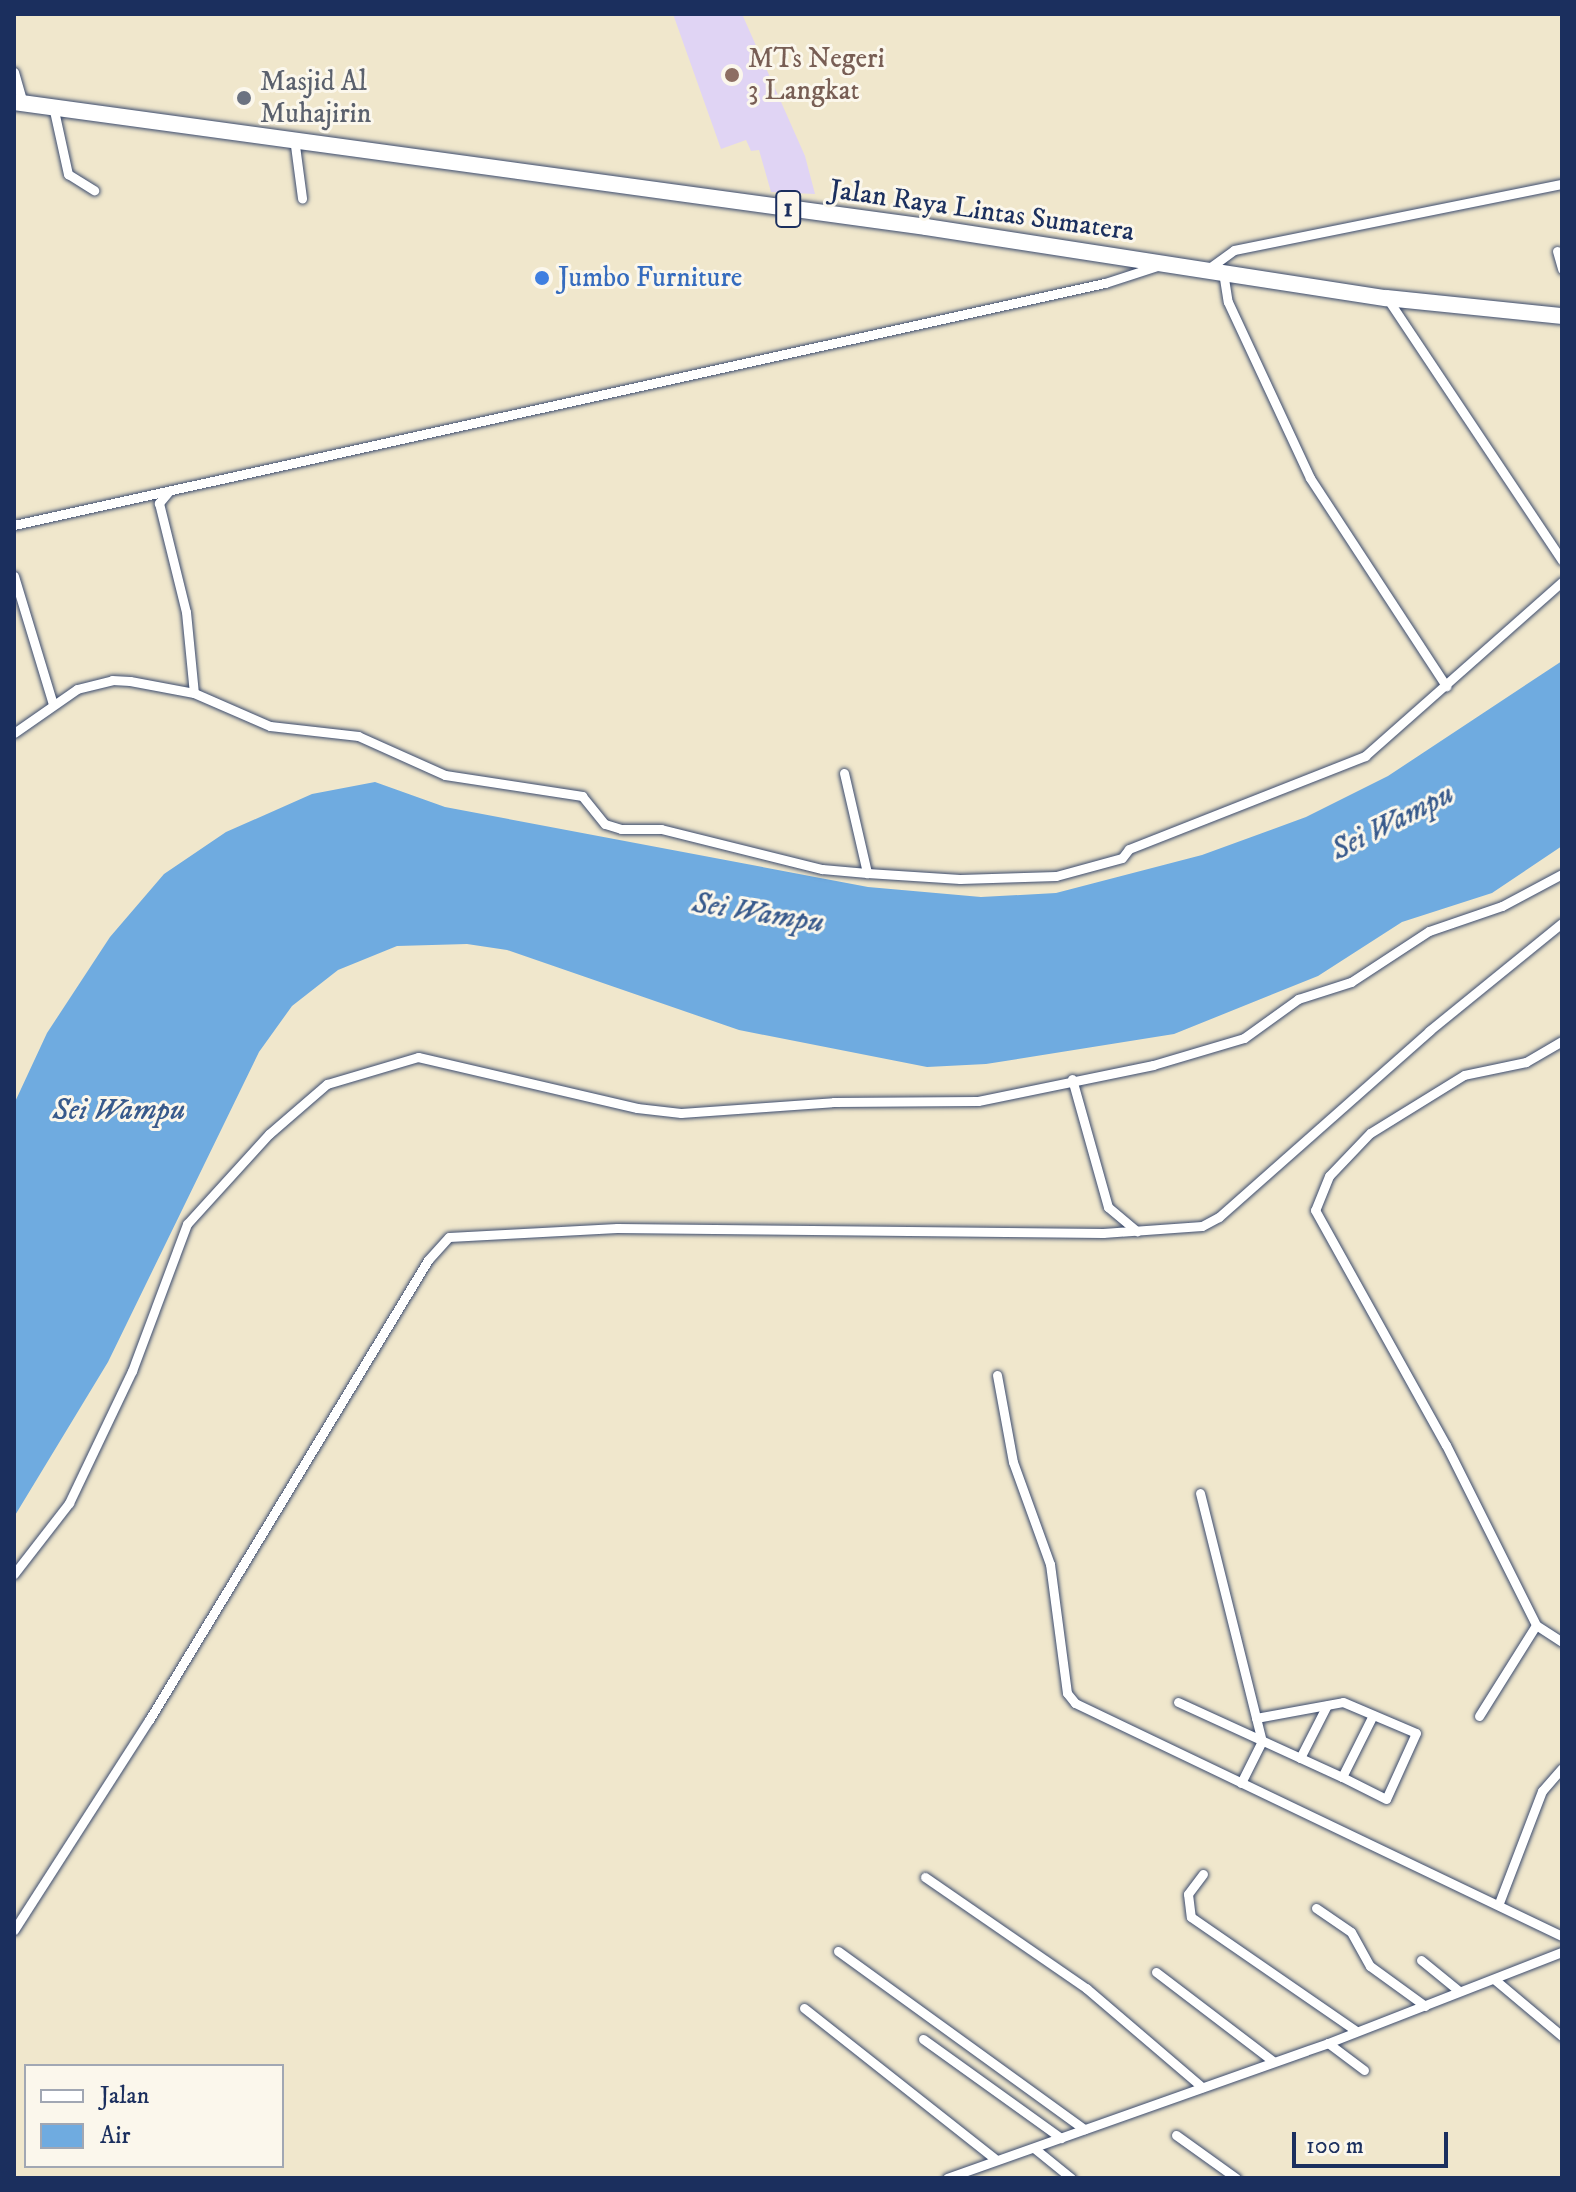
<!DOCTYPE html>
<html>
<head>
<meta charset="utf-8">
<style>
	body { margin:0 }
	#map { position:relative; width:1576px; height:2192px; overflow:hidden; background:#f0e7cc; font-family:"IM FELL DW Pica",serif }
	div>[style] { position:absolute }
	.built>* { inset:0; background:#e0d4f4 }
	.water>* { inset:0; background:#6fabe0 }
	.roads { filter:drop-shadow(0 0 2px #3b4b6e) drop-shadow(0 0 2px #3b4b6e) }
	.street>* { height:9px; margin:-4.5px; padding:0 4.5px; transform-origin:4.5px; border-radius:4.5px; background:#fff }
	.highway>* { height:16px; margin:-8px; padding:0 8px; transform-origin:8px; border-radius:8px; background:#fff }
	.dots>* { width:22px; height:22px; translate:-50% -50%; box-sizing:border-box; border:4px solid #fbf7ec; border-radius:50% }
	span { translate:-50% -50%; white-space:nowrap; text-align:center; line-height:1.15; -webkit-text-stroke:6px #fbf7ec; paint-order:stroke }
	.shield-label span { padding:2px 6px; background:#fbf7ec; border:2px solid; border-radius:6px; -webkit-text-stroke-width:0 }
	.shield-label { font-size:26px; color:#1b2f5e; font-weight:700 }
	.education-label { font-size:28px; color:#785e54 }
	.left { translate:0 -50%; text-align:left }
	.worship-label { font-size:28px; color:#5b616d }
	.street-label { font-size:28px; color:#1b2f5e }
	.shop-label { font-size:28px; color:#366cbe }
	.water-label { font-size:30px; color:#385a8c; font-style:italic }
	.frame { position:absolute; inset:0; border:16px solid #1b2f5e; pointer-events:none }
	.legend { position:absolute; left:24px; top:2064px; width:260px; height:104px; box-sizing:border-box; background:#fbf7ec; border:2px solid #a1a7b3; margin:0; padding:10px 14px; list-style:none; font-size:24px; color:#1b2f5e }
	.legend li { display:flex; align-items:center; gap:16px; height:40px }
	.legend b { width:40px; border:2px solid #a1a7b3 }
	.scale { position:absolute; left:1292px; top:2132px; width:156px; height:36px; box-sizing:border-box; border:4px solid #1b2f5e; border-top:0; padding-left:10px; font-size:24px; line-height:28px; white-space:nowrap; color:#1b2f5e; -webkit-text-stroke:6px #fbf7ec; paint-order:stroke }
</style>
</head>
<body>
<div id="map">
	<div class="built">
		<i style="clip-path:polygon(673px 14px,742px 14px,805px 156px,815px 194px,771px 192px,759px 150px,751px 151px,746px 140px,721px 149px)"></i>
	</div>
	<div class="water">
		<i style="clip-path:polygon(1562px 661px,1562px 846px,1492px 893px,1402px 922px,1318px 976px,1174px 1034px,986px 1064px,927px 1067px,739px 1030px,507px 950px,467px 944px,397px 946px,338px 970px,292px 1006px,259px 1052px,108px 1362px,14px 1517px,14px 1104px,47px 1033px,110px 937px,164px 874px,226px 832px,312px 794px,375px 782px,445px 807px,868px 887px,981px 897px,1056px 893px,1202px 855px,1306px 817px,1388px 776px)"></i>
	</div>
	<div class="roads">
		<div class="street">
			<i style="left:14px;top:72px;width:32px;rotate:74deg"></i>
			<i style="left:53px;top:106px;width:70px;rotate:77.6deg"></i>
			<i style="left:68px;top:174px;width:31px;rotate:32deg"></i>
			<i style="left:294px;top:138px;width:61px;rotate:82.4deg"></i>
			<i style="left:1557px;top:251px;width:19px;rotate:74deg"></i>
			<i style="left:1208px;top:269px;width:32px;rotate:-36deg"></i>
			<i style="left:1234px;top:250px;width:335px;rotate:-11.4deg"></i>
			<i style="left:1223px;top:272px;width:30px;rotate:81deg"></i>
			<i style="left:1228px;top:302px;width:194px;rotate:65deg"></i>
			<i style="left:1310px;top:478px;width:249px;rotate:56.8deg"></i>
			<i style="left:1387px;top:298px;width:315px;rotate:56.3deg"></i>
			<i style="left:169px;top:491px;width:16px;rotate:130deg"></i>
			<i style="left:159px;top:503px;width:112px;rotate:76.1deg"></i>
			<i style="left:186px;top:612px;width:81px;rotate:84.4deg"></i>
			<i style="left:14px;top:525px;width:1118px;rotate:-12.51deg"></i>
			<i style="left:1105px;top:283px;width:55px;rotate:-18.1deg"></i>
			<i style="left:14px;top:576px;width:134px;rotate:73.1deg"></i>
			<i style="left:14px;top:733px;width:77px;rotate:-34.9deg"></i>
			<i style="left:77px;top:689px;width:36px;rotate:-14deg"></i>
			<i style="left:112px;top:680px;width:18px;rotate:3deg"></i>
			<i style="left:130px;top:681px;width:65px;rotate:10.6deg"></i>
			<i style="left:194px;top:693px;width:83px;rotate:23.5deg"></i>
			<i style="left:270px;top:726px;width:89px;rotate:6.5deg"></i>
			<i style="left:358px;top:736px;width:95px;rotate:24.1deg"></i>
			<i style="left:445px;top:775px;width:139px;rotate:8.7deg"></i>
			<i style="left:582px;top:796px;width:36px;rotate:51deg"></i>
			<i style="left:605px;top:824px;width:17px;rotate:17deg"></i>
			<i style="left:621px;top:829px;width:40px"></i>
			<i style="left:661px;top:829px;width:166px;rotate:14deg"></i>
			<i style="left:822px;top:869px;width:45px;rotate:5.1deg"></i>
			<i style="left:844px;top:773px;width:103px;rotate:77deg"></i>
			<i style="left:867px;top:873px;width:93px;rotate:3.7deg"></i>
			<i style="left:960px;top:879px;width:96px;rotate:-1.8deg"></i>
			<i style="left:1056px;top:876px;width:68px;rotate:-15.3deg"></i>
			<i style="left:1122px;top:858px;width:11px;rotate:-52deg"></i>
			<i style="left:1129px;top:849px;width:254px;rotate:-21.5deg"></i>
			<i style="left:1365px;top:756px;width:263px;rotate:-41.5deg"></i>
			<i style="left:1562px;top:1041px;width:42px;rotate:149.7deg"></i>
			<i style="left:1526px;top:1062px;width:63px;rotate:168.2deg"></i>
			<i style="left:1464px;top:1075px;width:110px;rotate:148.3deg"></i>
			<i style="left:1370px;top:1133px;width:59px;rotate:133.6deg"></i>
			<i style="left:1329px;top:1176px;width:37px;rotate:112deg"></i>
			<i style="left:1315px;top:1210px;width:269px;rotate:60.9deg"></i>
			<i style="left:1446px;top:1445px;width:201px;rotate:63.4deg"></i>
			<i style="left:1536px;top:1625px;width:31px;rotate:33deg"></i>
			<i style="left:1072px;top:1079px;width:133px;rotate:74.3deg"></i>
			<i style="left:1108px;top:1207px;width:38px;rotate:40deg"></i>
			<i style="left:997px;top:1375px;width:88px;rotate:79.6deg"></i>
			<i style="left:1013px;top:1462px;width:109px;rotate:70.1deg"></i>
			<i style="left:1050px;top:1564px;width:130px;rotate:82.5deg"></i>
			<i style="left:1067px;top:1693px;width:13px;rotate:51deg"></i>
			<i style="left:1075px;top:1703px;width:540px;rotate:25.57deg"></i>
			<i style="left:1200px;top:1493px;width:256px;rotate:76deg"></i>
			<i style="left:1262px;top:1741px;width:47px;rotate:116.6deg"></i>
			<i style="left:14px;top:1574px;width:90px;rotate:-52.2deg"></i>
			<i style="left:69px;top:1503px;width:146px;rotate:-64.5deg"></i>
			<i style="left:132px;top:1371px;width:157px;rotate:-69.5deg"></i>
			<i style="left:187px;top:1224px;width:122px;rotate:-47.7deg"></i>
			<i style="left:269px;top:1134px;width:77px;rotate:-40.8deg"></i>
			<i style="left:327px;top:1084px;width:95px;rotate:-16.5deg"></i>
			<i style="left:418px;top:1057px;width:225px;rotate:13.1deg"></i>
			<i style="left:637px;top:1108px;width:44px;rotate:6.5deg"></i>
			<i style="left:681px;top:1113px;width:153px;rotate:-4.1deg"></i>
			<i style="left:834px;top:1102px;width:144px;rotate:-0.4deg"></i>
			<i style="left:978px;top:1101px;width:179px;rotate:-11.6deg"></i>
			<i style="left:1153px;top:1065px;width:95px;rotate:-16.5deg"></i>
			<i style="left:1244px;top:1038px;width:67px;rotate:-35.8deg"></i>
			<i style="left:1298px;top:999px;width:56px;rotate:-17.8deg"></i>
			<i style="left:1351px;top:982px;width:93px;rotate:-33.2deg"></i>
			<i style="left:1429px;top:931px;width:77px;rotate:-18.9deg"></i>
			<i style="left:1502px;top:906px;width:68px;rotate:-28.1deg"></i>
			<i style="left:1178px;top:1702px;width:180px;rotate:24.6deg"></i>
			<i style="left:1479px;top:1716px;width:107px;rotate:-57.9deg"></i>
			<i style="left:1256px;top:1718px;width:88px;rotate:-10.4deg"></i>
			<i style="left:1343px;top:1702px;width:79px;rotate:23deg"></i>
			<i style="left:1416px;top:1733px;width:72px;rotate:114.4deg"></i>
			<i style="left:1386px;top:1799px;width:49px;rotate:-153.4deg"></i>
			<i style="left:1342px;top:1777px;width:69px;rotate:-63.4deg"></i>
			<i style="left:1300px;top:1758px;width:59px;rotate:-63deg"></i>
			<i style="left:1203px;top:1874px;width:25px;rotate:127deg"></i>
			<i style="left:1188px;top:1894px;width:23px;rotate:83deg"></i>
			<i style="left:1191px;top:1917px;width:201px;rotate:34.6deg"></i>
			<i style="left:925px;top:1877px;width:196px;rotate:34.6deg"></i>
			<i style="left:1086px;top:1988px;width:153px;rotate:40.5deg"></i>
			<i style="left:1499px;top:1903px;width:120px;rotate:-69deg"></i>
			<i style="left:1542px;top:1791px;width:30px;rotate:-49deg"></i>
			<i style="left:1316px;top:1908px;width:42px;rotate:34.4deg"></i>
			<i style="left:1351px;top:1932px;width:39px;rotate:61deg"></i>
			<i style="left:1370px;top:1966px;width:68px;rotate:36deg"></i>
			<i style="left:14px;top:1930px;width:250px;rotate:-57.3deg"></i>
			<i style="left:149px;top:1720px;width:538px;rotate:-58.76deg"></i>
			<i style="left:428px;top:1260px;width:31px;rotate:-48deg"></i>
			<i style="left:449px;top:1237px;width:168px;rotate:-3.1deg"></i>
			<i style="left:617px;top:1228px;width:486px;rotate:0.6deg"></i>
			<i style="left:1103px;top:1233px;width:99px;rotate:-4deg"></i>
			<i style="left:1202px;top:1226px;width:19px;rotate:-28deg"></i>
			<i style="left:1219px;top:1217px;width:281px;rotate:-41.5deg"></i>
			<i style="left:1429px;top:1031px;width:171px;rotate:-39.1deg"></i>
			<i style="left:838px;top:1951px;width:304px;rotate:35.9deg"></i>
			<i style="left:1421px;top:1960px;width:49px;rotate:39.2deg"></i>
			<i style="left:1156px;top:1972px;width:147px;rotate:37.3deg"></i>
			<i style="left:1494px;top:1979px;width:89px;rotate:40deg"></i>
			<i style="left:804px;top:2008px;width:243px;rotate:38.3deg"></i>
			<i style="left:923px;top:2039px;width:170px;rotate:35.7deg"></i>
			<i style="left:1328px;top:2043px;width:45px;rotate:36.9deg"></i>
			<i style="left:1176px;top:2135px;width:74px;rotate:35.6deg"></i>
			<i style="left:1034px;top:2148px;width:48px;rotate:39deg"></i>
			<i style="left:947px;top:2178px;width:404px;rotate:-19.5deg"></i>
			<i style="left:1328px;top:2043px;width:251px;rotate:-21.3deg"></i>
		</div>
		<div class="highway">
			<i style="left:14px;top:102px;width:921px;rotate:7.8deg"></i>
			<i style="left:926px;top:227px;width:466px;rotate:8.8deg"></i>
			<i style="left:1387px;top:298px;width:176px;rotate:5.9deg"></i>
		</div>
	</div>
	<div class="dots">
		<i style="left:732px;top:75px;background:#8d6e63"></i>
		<i style="left:244px;top:98px;background:#6b7280"></i>
		<i style="left:542px;top:278px;background:#3f7fe0"></i>
	</div>
	<div class="shield-label">
		<span style="left:788px;top:209px">1</span>
	</div>
	<div class="education-label">
		<span class="left" style="left:748px;top:75px">MTs Negeri<br>3 Langkat</span>
	</div>
	<div class="worship-label">
		<span class="left" style="left:260px;top:98px">Masjid Al<br>Muhajirin</span>
	</div>
	<div class="street-label">
		<span style="left:982px;top:211px;rotate:8deg">Jalan Raya Lintas Sumatera</span>
	</div>
	<div class="shop-label">
		<span class="left" style="left:558px;top:278px">Jumbo Furniture</span>
	</div>
	<div class="water-label">
		<span style="left:1393px;top:823px;rotate:-27deg">Sei Wampu</span>
		<span style="left:758px;top:914px;rotate:9deg">Sei Wampu</span>
		<span style="left:119px;top:1111px">Sei Wampu</span>
	</div>
	<div class="frame"></div>
	<ul class="legend">
	<li><b style="height:10px;background:#fff"></b>Jalan</li>
	<li><b style="height:22px;background:#6fabe0"></b>Air</li>
	</ul>
	<div class="scale">100 m</div>
</div>
</body>
</html>
